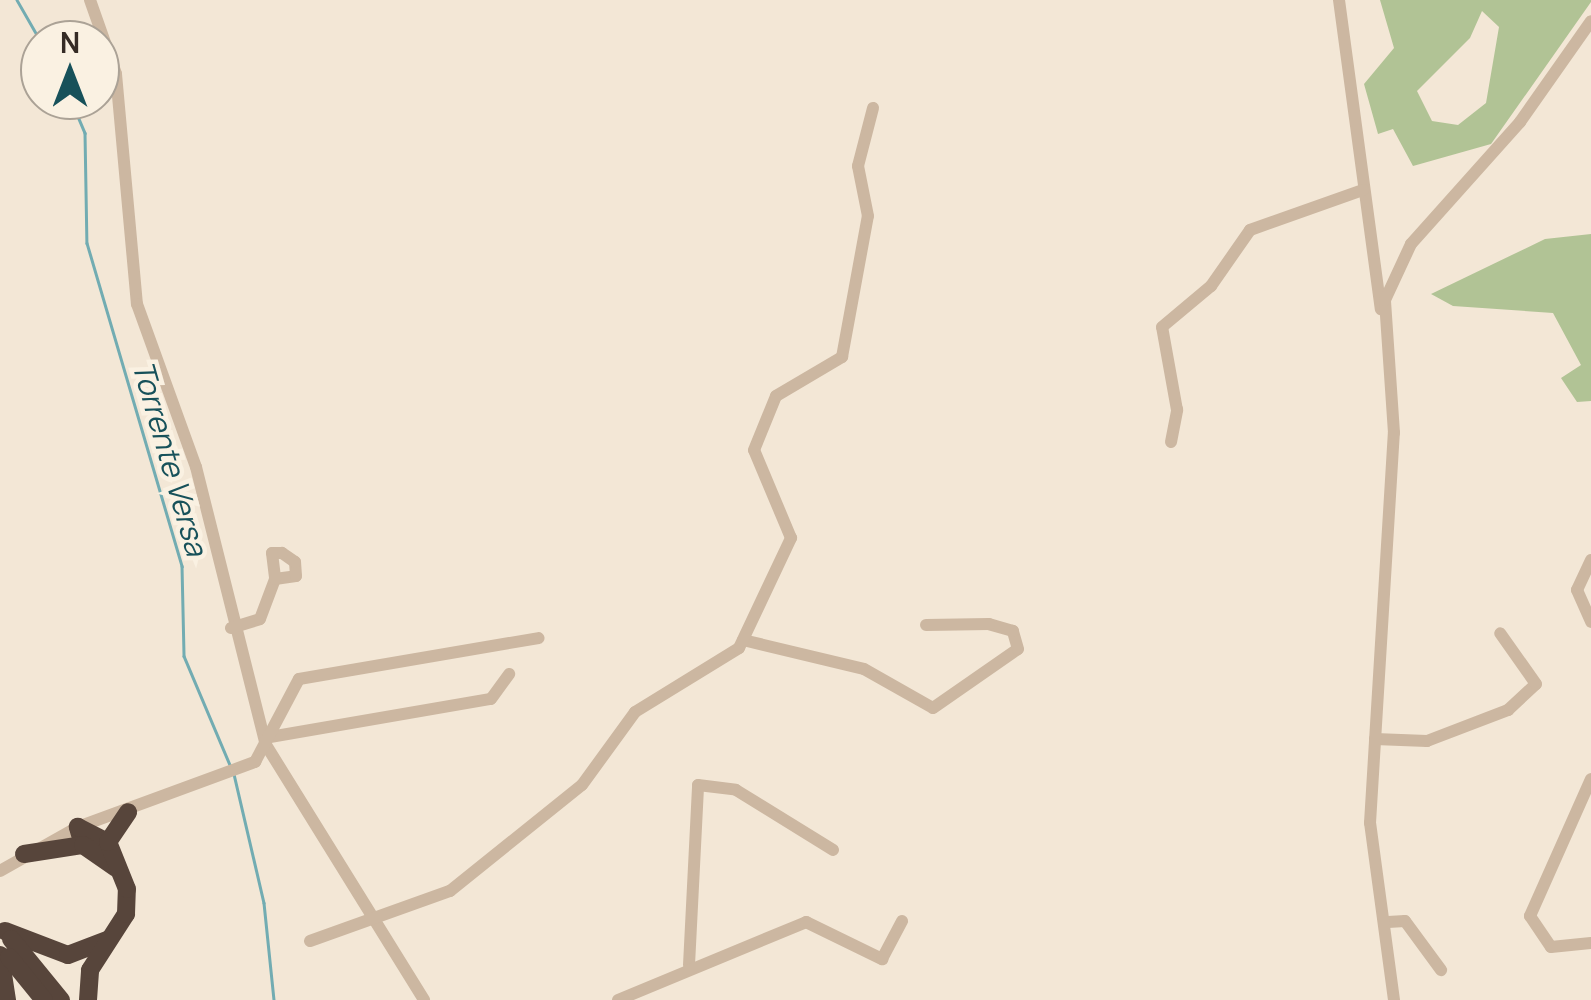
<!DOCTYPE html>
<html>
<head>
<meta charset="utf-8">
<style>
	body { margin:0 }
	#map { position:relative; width:1591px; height:1000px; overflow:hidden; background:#f3e7d6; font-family:Manrope,sans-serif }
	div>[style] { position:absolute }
	.green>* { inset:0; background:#b1c395 }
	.stream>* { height:2.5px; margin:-1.25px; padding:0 1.25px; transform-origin:1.25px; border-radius:1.25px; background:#72acb2 }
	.minor>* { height:12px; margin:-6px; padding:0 6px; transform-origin:6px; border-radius:6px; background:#ccb7a1 }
	.highway>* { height:18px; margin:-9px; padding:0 9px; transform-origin:9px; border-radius:9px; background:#57453b }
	span { translate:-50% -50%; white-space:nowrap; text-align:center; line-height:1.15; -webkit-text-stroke:9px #faf1e2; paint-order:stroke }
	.water-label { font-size:30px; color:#17515a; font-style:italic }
	.north { position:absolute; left:20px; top:20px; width:100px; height:100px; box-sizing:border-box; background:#faf1e2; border:2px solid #aba296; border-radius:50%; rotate:0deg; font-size:28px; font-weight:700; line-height:40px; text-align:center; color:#352b25 }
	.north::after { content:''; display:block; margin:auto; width:35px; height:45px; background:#17515a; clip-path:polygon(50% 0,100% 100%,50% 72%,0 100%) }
</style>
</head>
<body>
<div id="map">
	<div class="green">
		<i style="clip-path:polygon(evenodd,1380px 0,1591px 0,1591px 2px,1491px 144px,1413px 166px,1393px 129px,1378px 134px,1364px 84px,1394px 48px,1380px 0,1482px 11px,1499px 27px,1486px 103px,1458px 125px,1432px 121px,1417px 91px,1470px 38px,1482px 11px)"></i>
		<i style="clip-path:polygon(1591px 234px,1591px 401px,1577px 402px,1561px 378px,1581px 365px,1553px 313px,1453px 306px,1431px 294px,1545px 239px)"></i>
	</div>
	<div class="stream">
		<i style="left:17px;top:0;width:46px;rotate:60.1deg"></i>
		<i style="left:71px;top:100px;width:36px;rotate:67deg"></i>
		<i style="left:85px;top:133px;width:110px;rotate:89deg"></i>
		<i style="left:87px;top:243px;width:337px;rotate:73.6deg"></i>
		<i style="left:182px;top:566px;width:90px;rotate:88.7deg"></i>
		<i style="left:184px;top:656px;width:121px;rotate:67.1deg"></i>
		<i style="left:234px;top:774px;width:132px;rotate:76.9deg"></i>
		<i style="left:264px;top:903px;width:98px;rotate:84.1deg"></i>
	</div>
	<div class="minor">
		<i style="left:90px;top:0;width:78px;rotate:70.6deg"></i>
		<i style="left:116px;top:74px;width:231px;rotate:84.8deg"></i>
		<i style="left:137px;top:304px;width:173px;rotate:70.1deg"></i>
		<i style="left:196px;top:467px;width:287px;rotate:75.9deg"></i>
		<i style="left:266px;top:745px;width:300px;rotate:58.2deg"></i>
		<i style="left:1339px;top:0;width:312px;rotate:82.3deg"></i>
		<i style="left:1171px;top:442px;width:33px;rotate:-79deg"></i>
		<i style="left:1177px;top:410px;width:84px;rotate:-100.2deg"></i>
		<i style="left:1162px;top:327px;width:64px;rotate:-39.9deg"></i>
		<i style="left:1211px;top:286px;width:68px;rotate:-55.1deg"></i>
		<i style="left:1250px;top:230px;width:120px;rotate:-19.5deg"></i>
		<i style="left:1591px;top:560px;width:33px;rotate:115deg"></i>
		<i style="left:1577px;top:590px;width:35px;rotate:66deg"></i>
		<i style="left:231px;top:628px;width:30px;rotate:-17deg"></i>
		<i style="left:260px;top:619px;width:43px;rotate:-69.4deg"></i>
		<i style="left:275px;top:579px;width:21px;rotate:-8deg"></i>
		<i style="left:296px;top:576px;width:14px;rotate:-94deg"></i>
		<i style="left:295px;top:562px;width:16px;rotate:-145deg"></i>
		<i style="left:282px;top:553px;width:10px;rotate:180deg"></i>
		<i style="left:272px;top:553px;width:26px;rotate:83deg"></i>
		<i style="left:743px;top:640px;width:124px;rotate:13.5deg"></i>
		<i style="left:864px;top:669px;width:79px;rotate:29.5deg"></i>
		<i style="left:933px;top:708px;width:103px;rotate:-34.8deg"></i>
		<i style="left:1018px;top:649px;width:19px;rotate:-106deg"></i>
		<i style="left:1013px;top:631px;width:25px;rotate:-164deg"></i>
		<i style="left:989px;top:624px;width:63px;rotate:179.1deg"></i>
		<i style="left:270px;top:737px;width:224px;rotate:-9.8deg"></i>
		<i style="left:491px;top:699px;width:31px;rotate:-54deg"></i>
		<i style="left:1375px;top:739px;width:52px;rotate:2.2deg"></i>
		<i style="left:1427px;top:741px;width:87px;rotate:-20.9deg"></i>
		<i style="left:1508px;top:710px;width:38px;rotate:-43deg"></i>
		<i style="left:1536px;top:684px;width:62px;rotate:-125.2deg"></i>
		<i style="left:1591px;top:779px;width:150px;rotate:114deg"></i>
		<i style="left:1530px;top:916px;width:37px;rotate:56deg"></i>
		<i style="left:1551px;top:947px;width:40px;rotate:-5.7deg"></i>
		<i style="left:0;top:871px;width:90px;rotate:-29.4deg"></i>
		<i style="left:78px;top:827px;width:189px;rotate:-20.2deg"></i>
		<i style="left:255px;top:762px;width:94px;rotate:-62.1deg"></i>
		<i style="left:299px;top:679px;width:243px;rotate:-9.7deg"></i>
		<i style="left:1388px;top:922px;width:17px;rotate:-3deg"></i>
		<i style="left:1405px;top:921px;width:61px;rotate:53.7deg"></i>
		<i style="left:310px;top:941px;width:149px;rotate:-19.7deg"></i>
		<i style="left:450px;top:891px;width:169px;rotate:-38.8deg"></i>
		<i style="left:582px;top:785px;width:90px;rotate:-54deg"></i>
		<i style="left:635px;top:712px;width:122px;rotate:-31.6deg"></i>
		<i style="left:739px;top:648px;width:122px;rotate:-64.7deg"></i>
		<i style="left:791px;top:538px;width:95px;rotate:-112.8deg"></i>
		<i style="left:754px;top:450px;width:58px;rotate:-67.8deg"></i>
		<i style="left:776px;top:396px;width:77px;rotate:-30.6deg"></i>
		<i style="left:842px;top:357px;width:143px;rotate:-79.6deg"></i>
		<i style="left:868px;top:216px;width:51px;rotate:-101.3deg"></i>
		<i style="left:858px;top:166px;width:60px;rotate:-75.5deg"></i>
		<i style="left:689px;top:965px;width:180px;rotate:-87.1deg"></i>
		<i style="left:698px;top:785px;width:38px;rotate:7deg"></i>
		<i style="left:736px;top:790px;width:114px;rotate:31.7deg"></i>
		<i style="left:618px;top:1000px;width:204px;rotate:-22.5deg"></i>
		<i style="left:806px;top:922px;width:85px;rotate:26deg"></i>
		<i style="left:882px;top:959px;width:43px;rotate:-62.2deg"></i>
		<i style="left:1394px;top:1000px;width:179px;rotate:-97.7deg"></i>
		<i style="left:1370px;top:823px;width:391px;rotate:-86.5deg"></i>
		<i style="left:1394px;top:433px;width:133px;rotate:-93.9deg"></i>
		<i style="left:1385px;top:300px;width:62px;rotate:-65.1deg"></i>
		<i style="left:1411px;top:244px;width:164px;rotate:-48.2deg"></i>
		<i style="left:1520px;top:122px;width:123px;rotate:-54.9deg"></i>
	</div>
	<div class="highway">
		<i style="left:83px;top:845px;width:19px;rotate:-106deg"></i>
		<i style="left:78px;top:827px;width:34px;rotate:27deg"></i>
		<i style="left:24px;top:854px;width:60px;rotate:-8.7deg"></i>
		<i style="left:83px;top:845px;width:40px;rotate:34.9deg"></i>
		<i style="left:5px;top:931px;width:67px;rotate:20.9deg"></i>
		<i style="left:68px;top:955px;width:42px;rotate:-21deg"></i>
		<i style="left:11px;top:939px;width:79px;rotate:50.7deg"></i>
		<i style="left:0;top:955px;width:46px;rotate:81.2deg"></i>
		<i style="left:9px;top:957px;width:55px;rotate:50.9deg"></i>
		<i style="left:88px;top:1000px;width:30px;rotate:-86deg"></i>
		<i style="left:90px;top:970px;width:67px;rotate:-57.3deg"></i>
		<i style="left:126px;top:914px;width:25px;rotate:-88deg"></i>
		<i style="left:127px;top:889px;width:51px;rotate:-112deg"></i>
		<i style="left:108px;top:842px;width:36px;rotate:-56deg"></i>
	</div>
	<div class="water-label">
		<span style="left:170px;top:458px;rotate:74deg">Torrente Versa</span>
	</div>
	<div class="north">N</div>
</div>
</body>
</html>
